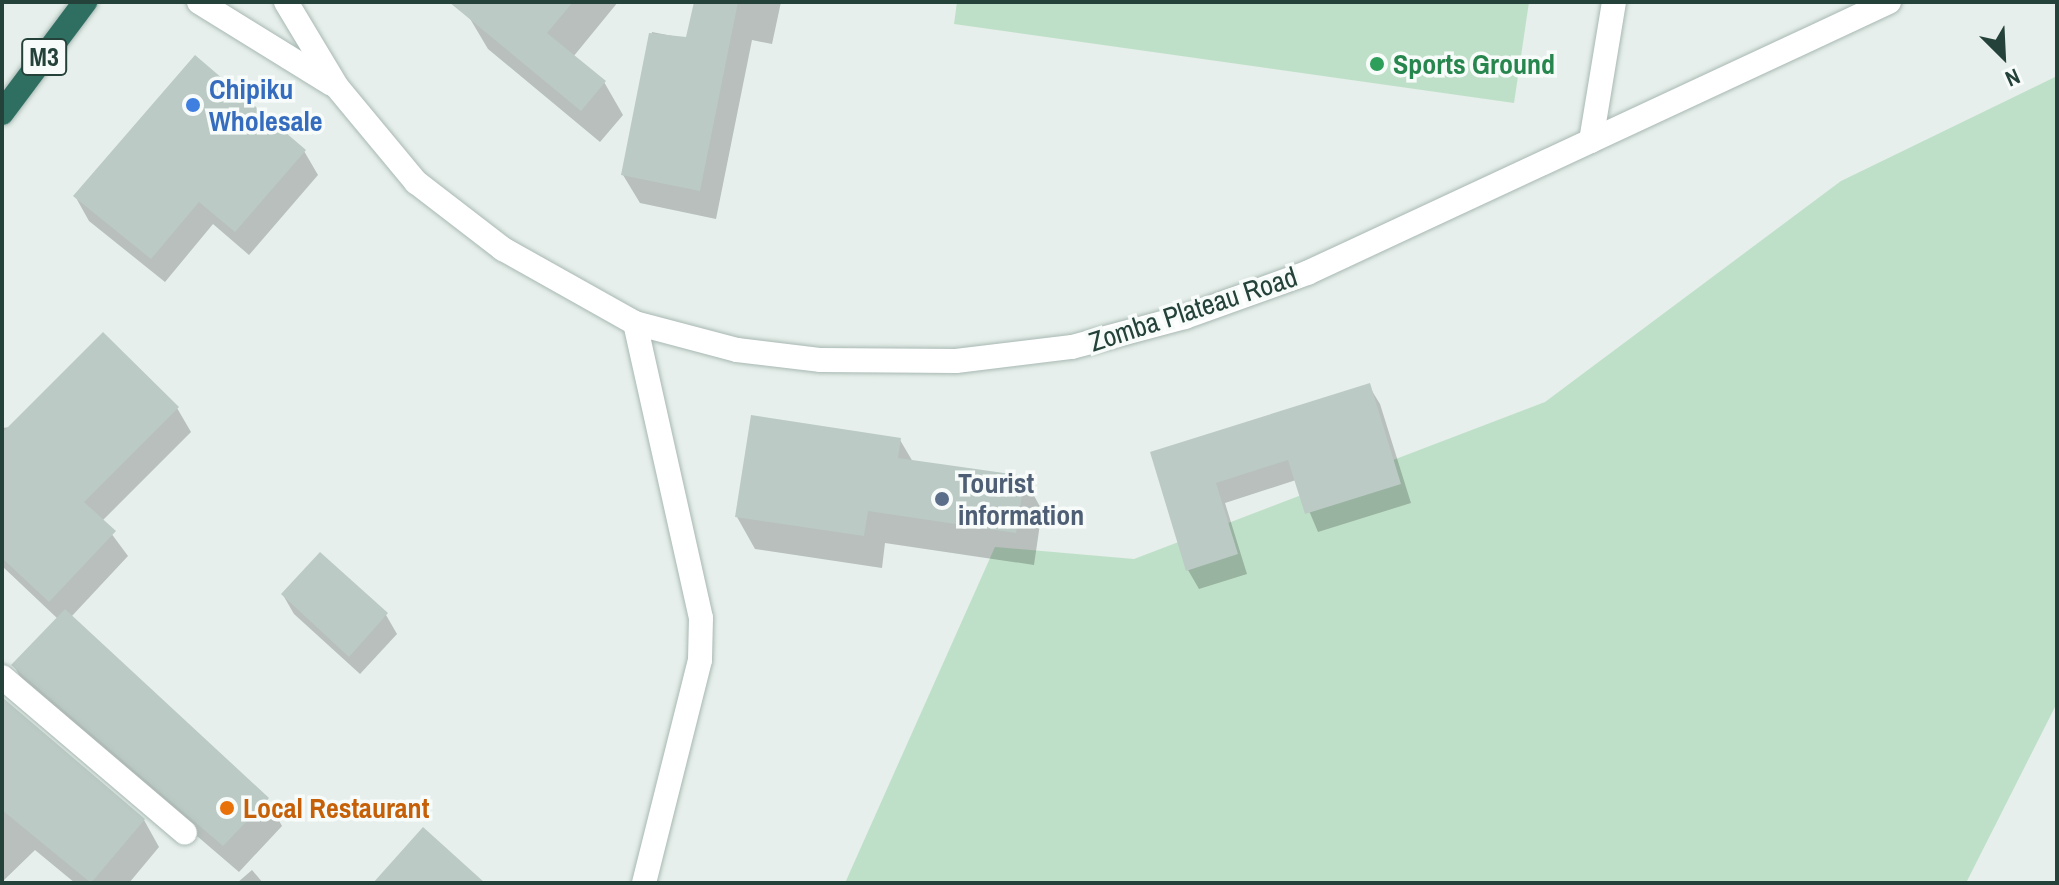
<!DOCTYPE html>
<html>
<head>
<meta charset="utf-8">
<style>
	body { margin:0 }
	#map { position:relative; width:2059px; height:885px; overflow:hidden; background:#e6efeb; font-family:"Archivo Narrow",sans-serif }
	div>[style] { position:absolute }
	.green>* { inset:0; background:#bfe0c8 }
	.shadow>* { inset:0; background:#0003 }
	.building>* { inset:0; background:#bbcac4 }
	.roads { filter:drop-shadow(0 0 2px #a8b8b2) drop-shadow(0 0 2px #a8b8b2) }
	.minor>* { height:24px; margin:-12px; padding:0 12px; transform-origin:12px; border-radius:12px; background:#fff }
	.highway>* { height:24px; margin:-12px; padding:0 12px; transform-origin:12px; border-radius:12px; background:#2f6f62 }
	.dots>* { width:22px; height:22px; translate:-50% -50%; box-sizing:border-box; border:4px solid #f7fbf9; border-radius:50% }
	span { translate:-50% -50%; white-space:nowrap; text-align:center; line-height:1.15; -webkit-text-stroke:7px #f7fbf9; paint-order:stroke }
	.shield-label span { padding:2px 6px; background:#f7fbf9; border:2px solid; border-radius:6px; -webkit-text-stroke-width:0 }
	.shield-label { font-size:26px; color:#24423a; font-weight:700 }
	.leisure-label { font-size:28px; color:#27864d; font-weight:700 }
	.left { translate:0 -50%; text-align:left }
	.shop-label { font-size:28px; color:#366cbe; font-weight:700 }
	.street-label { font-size:28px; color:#24423a }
	.service-label { font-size:28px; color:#4e5e75; font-weight:700 }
	.food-label { font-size:28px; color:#c56008; font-weight:700 }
	.frame { position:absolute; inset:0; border:4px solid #24423a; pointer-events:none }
	.north { position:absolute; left:1963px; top:16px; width:80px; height:80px; -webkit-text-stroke:6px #f7fbf9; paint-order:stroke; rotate:156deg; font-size:22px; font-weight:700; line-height:32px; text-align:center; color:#24423a }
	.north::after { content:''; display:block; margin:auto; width:28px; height:36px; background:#24423a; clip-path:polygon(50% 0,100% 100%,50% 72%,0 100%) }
</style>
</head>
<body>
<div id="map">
	<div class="green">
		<i style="clip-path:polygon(957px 2px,1529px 2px,1514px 103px,954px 24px)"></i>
		<i style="clip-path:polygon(2057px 76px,2057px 703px,1966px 883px,845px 883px,995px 547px,1134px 559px,1545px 402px,1841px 181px)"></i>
	</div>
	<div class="shadow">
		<i style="clip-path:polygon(481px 2px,618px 2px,573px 57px,604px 82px,623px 115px,600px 142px,488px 49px,469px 17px)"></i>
		<i style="clip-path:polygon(696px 2px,781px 2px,772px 44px,752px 40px,716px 219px,640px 203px,623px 175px,652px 32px,688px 39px)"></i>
		<i style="clip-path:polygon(304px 151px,318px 175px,249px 255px,213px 224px,165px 282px,89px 221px,75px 196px)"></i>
		<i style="clip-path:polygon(1369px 386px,1380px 404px,1411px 503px,1318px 532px,1296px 480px,1225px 503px,1247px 574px,1199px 589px,1188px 570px,1153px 453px)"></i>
		<i style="clip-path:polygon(177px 408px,191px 432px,102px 521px,128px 556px,71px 617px,267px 799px,282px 826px,239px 872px,29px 692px,14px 666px,58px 619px,2px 566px,2px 428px)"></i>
		<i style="clip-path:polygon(900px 440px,913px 462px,1024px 478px,1042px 510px,1034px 565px,885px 543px,882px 568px,755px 549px,737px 517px)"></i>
		<i style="clip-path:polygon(283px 595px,386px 615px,397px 634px,360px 674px,294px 614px)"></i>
		<i style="clip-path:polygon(2px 700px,144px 820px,159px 847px,129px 883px,75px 883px,35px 850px,2px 882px)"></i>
		<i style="clip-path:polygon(252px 870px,263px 883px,237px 883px)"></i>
	</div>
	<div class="building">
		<i style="clip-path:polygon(449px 2px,573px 2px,547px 33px,606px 81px,581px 111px)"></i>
		<i style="clip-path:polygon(694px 2px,738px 2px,700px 191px,621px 175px,649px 33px,686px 37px)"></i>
		<i style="clip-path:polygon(195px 55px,306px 150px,235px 232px,199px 202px,151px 259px,73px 196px)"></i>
		<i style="clip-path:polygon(103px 332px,179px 407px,84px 502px,116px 531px,49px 602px,2px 558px,2px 433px)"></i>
		<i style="clip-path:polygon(1370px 383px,1401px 484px,1305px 514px,1288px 460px,1216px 483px,1238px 554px,1186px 571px,1150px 452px)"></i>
		<i style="clip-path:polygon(751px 415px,901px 438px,898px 458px,1025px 476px,1016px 533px,868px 511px,864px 536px,735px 517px)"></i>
		<i style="clip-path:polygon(320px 552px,388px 613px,349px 657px,281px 594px)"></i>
		<i style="clip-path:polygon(65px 609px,269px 798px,223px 846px,11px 665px)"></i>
		<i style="clip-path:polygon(2px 697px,145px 819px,91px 883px,2px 810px)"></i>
		<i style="clip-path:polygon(423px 827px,485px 883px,373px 883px)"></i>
	</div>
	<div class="roads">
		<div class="minor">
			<i style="left:199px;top:2px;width:156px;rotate:31.7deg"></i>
			<i style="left:286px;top:2px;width:99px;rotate:59deg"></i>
			<i style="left:337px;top:87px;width:124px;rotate:50.3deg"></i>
			<i style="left:416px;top:182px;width:110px;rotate:37.6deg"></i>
			<i style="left:503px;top:249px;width:151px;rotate:29.3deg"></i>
			<i style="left:635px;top:323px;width:106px;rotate:14.8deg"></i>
			<i style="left:737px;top:350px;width:85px;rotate:6.8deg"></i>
			<i style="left:821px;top:360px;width:135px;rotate:0.4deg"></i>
			<i style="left:956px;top:361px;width:117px;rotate:-6.9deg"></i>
			<i style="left:1072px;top:347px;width:117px;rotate:-14.9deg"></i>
			<i style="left:1185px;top:317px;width:130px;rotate:-19.8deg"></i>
			<i style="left:1307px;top:273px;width:642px;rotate:-24.97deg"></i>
			<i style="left:1591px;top:141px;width:141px;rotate:-80.6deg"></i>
			<i style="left:635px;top:323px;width:302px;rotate:77.4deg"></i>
			<i style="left:701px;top:618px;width:42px;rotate:91.4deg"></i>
			<i style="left:700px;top:660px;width:230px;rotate:104.1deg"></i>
			<i style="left:2px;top:677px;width:240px;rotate:40.4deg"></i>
		</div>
		<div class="highway">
			<i style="left:2px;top:113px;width:139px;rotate:-53.2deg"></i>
		</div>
	</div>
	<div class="dots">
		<i style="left:1377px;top:64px;background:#2e9e5b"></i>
		<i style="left:193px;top:105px;background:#3f7fe0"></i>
		<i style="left:942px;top:499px;background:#5c6f8a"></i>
		<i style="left:227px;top:808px;background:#e8710a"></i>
	</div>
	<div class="shield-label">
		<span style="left:44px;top:57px">M3</span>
	</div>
	<div class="leisure-label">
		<span class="left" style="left:1393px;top:64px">Sports Ground</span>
	</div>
	<div class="shop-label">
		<span class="left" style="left:209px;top:105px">Chipiku<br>Wholesale</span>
	</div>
	<div class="street-label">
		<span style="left:1193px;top:309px;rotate:-18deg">Zomba Plateau Road</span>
	</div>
	<div class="service-label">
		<span class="left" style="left:958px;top:499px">Tourist<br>information</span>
	</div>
	<div class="food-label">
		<span class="left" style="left:243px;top:808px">Local Restaurant</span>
	</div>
	<div class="frame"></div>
	<div class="north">N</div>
</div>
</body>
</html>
